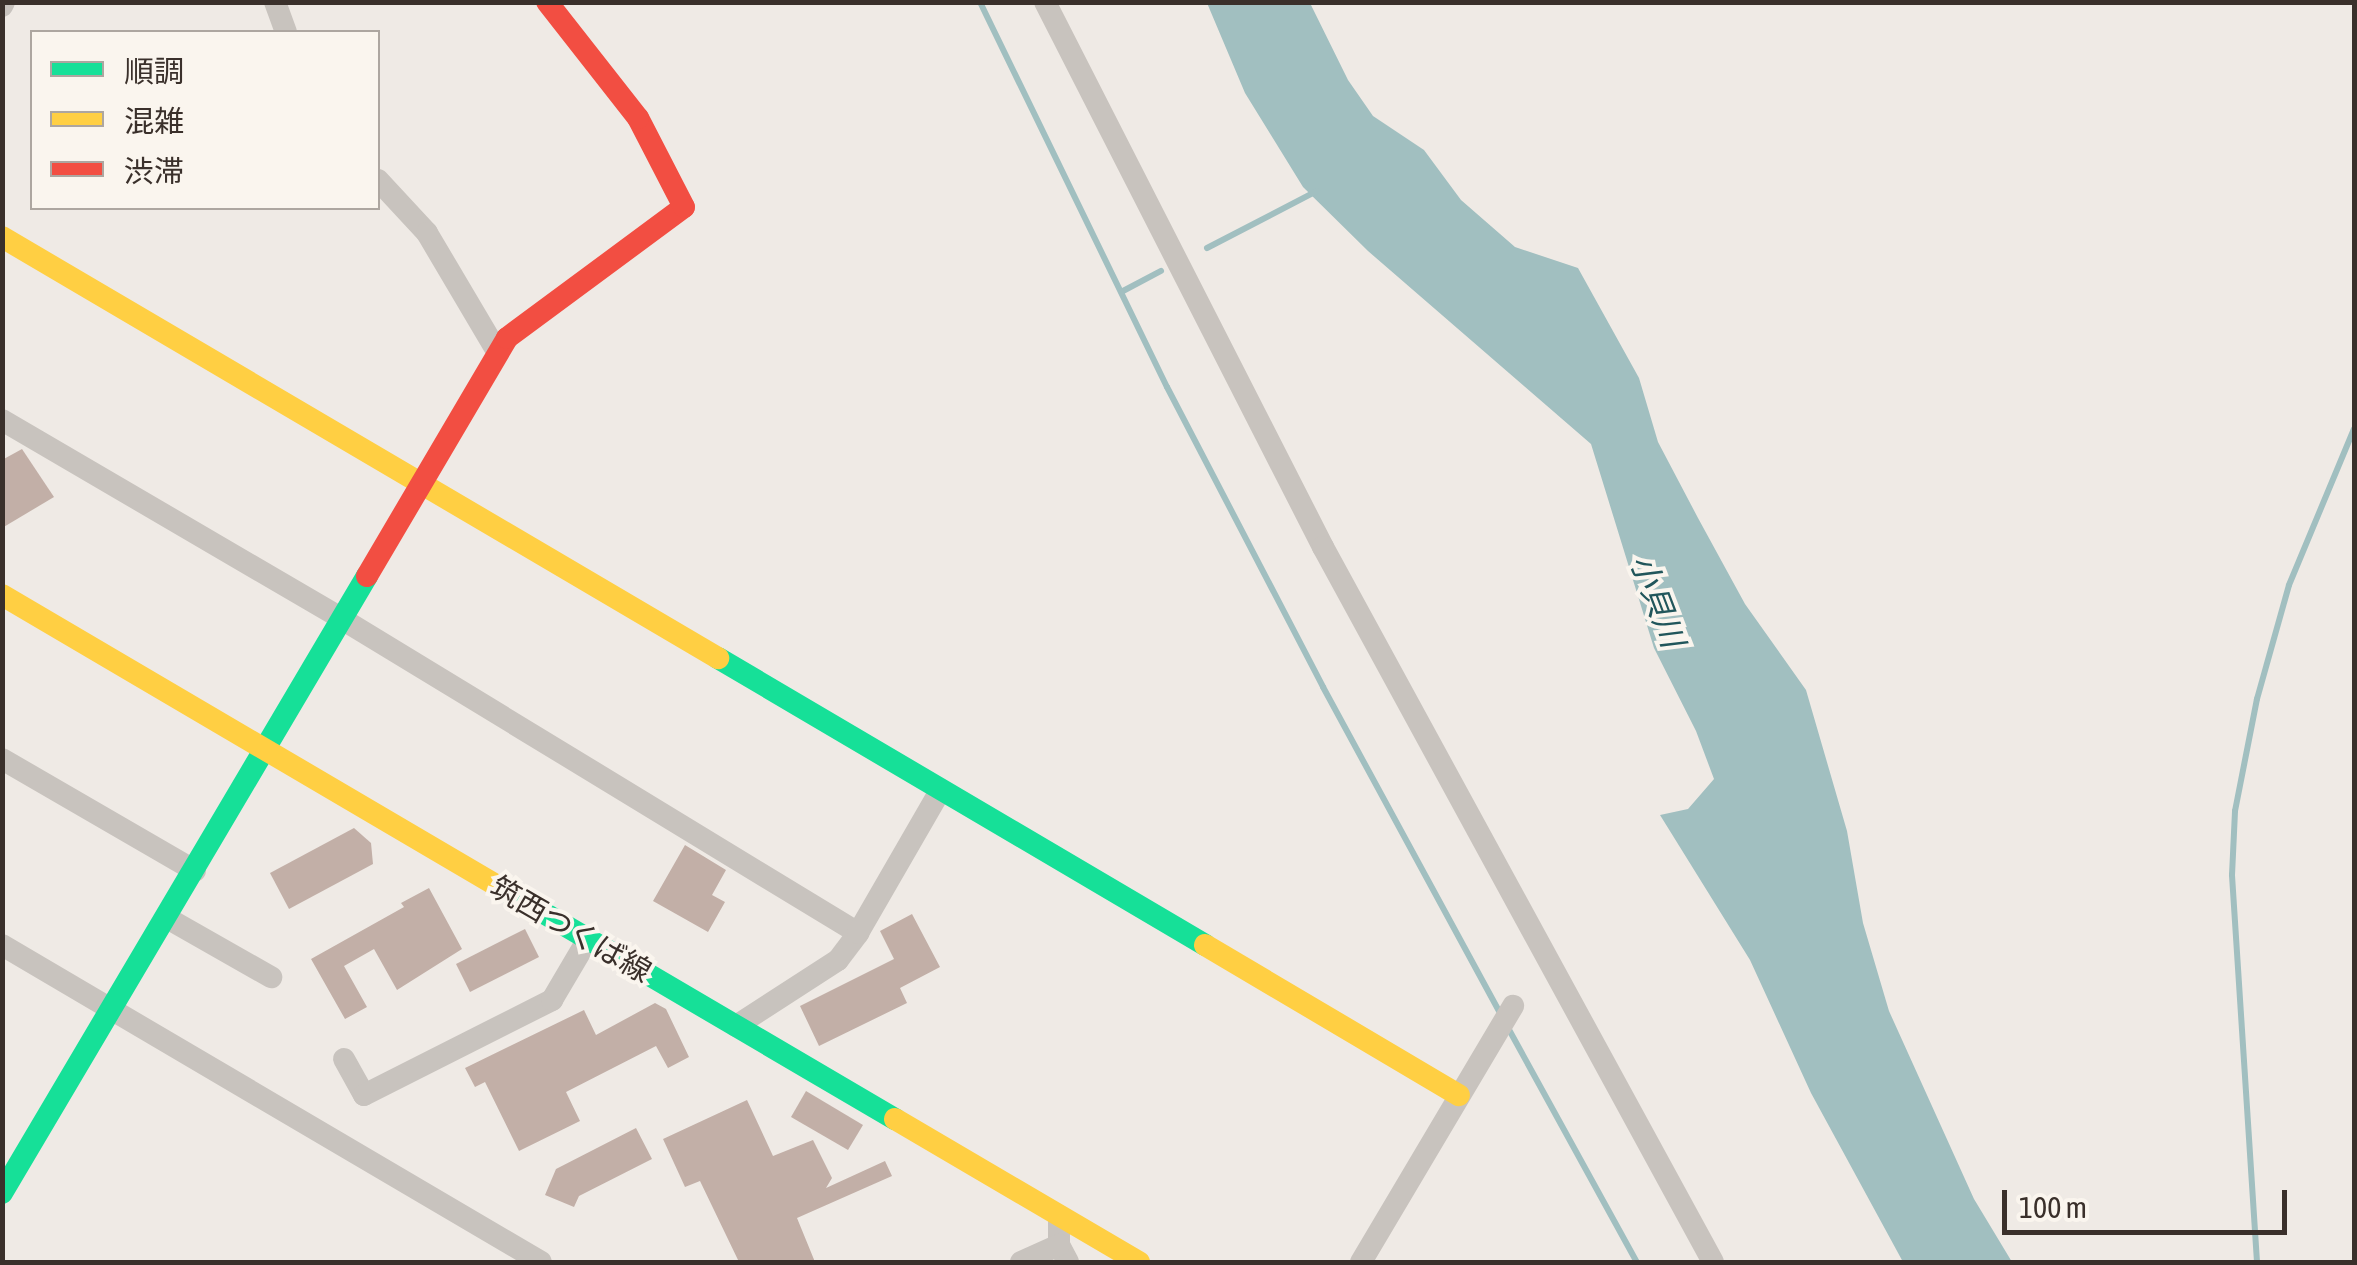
<!DOCTYPE html>
<html>
<head>
<meta charset="utf-8">
<style>
	body { margin:0 }
	#map { position:relative; width:2357px; height:1265px; overflow:hidden; background:#efeae5; font-family:"Asap Condensed","Noto Sans JP",sans-serif }
	div>[style] { position:absolute }
	.water>* { inset:0; background:#a1bfc0 }
	.stream>* { height:6px; margin:-3px; padding:0 3px; transform-origin:3px; border-radius:3px; background:#a1bfc0 }
	.building>* { inset:0; background:#c2afa7 }
	.street>* { height:22px; margin:-11px; padding:0 11px; transform-origin:11px; border-radius:11px; background:#c8c3be }
	.fast>* { height:22px; margin:-11px; padding:0 11px; transform-origin:11px; border-radius:11px; background:#16e098 }
	.slow>* { height:22px; margin:-11px; padding:0 11px; transform-origin:11px; border-radius:11px; background:#ffcf43 }
	.jam>* { height:22px; margin:-11px; padding:0 11px; transform-origin:11px; border-radius:11px; background:#f24e42 }
	span { translate:-50% -50%; white-space:nowrap; text-align:center; line-height:1.15; -webkit-text-stroke:8px #faf5ee; paint-order:stroke }
	.street-label { font-size:30px; color:#3a302b }
	.water-label { font-size:32px; color:#21565b; font-style:italic }
	.frame { position:absolute; inset:0; border:5px solid #3a302b; pointer-events:none }
	.legend { position:absolute; left:30px; top:30px; width:350px; height:180px; box-sizing:border-box; background:#faf5ee; border:2px solid #ada6a0; margin:0; padding:12px 18px; list-style:none; font-size:30px; color:#3a302b }
	.legend li { display:flex; align-items:center; gap:20px; height:50px }
	.legend b { width:50px; border:2px solid #ada6a0 }
	.scale { position:absolute; left:2002px; top:1190px; width:285px; height:45px; box-sizing:border-box; border:5px solid #3a302b; border-top:0; padding-left:12px; font-size:30px; line-height:35px; white-space:nowrap; color:#3a302b; -webkit-text-stroke:8px #faf5ee; paint-order:stroke }
</style>
</head>
<body>
<div id="map">
	<div class="water">
		<i style="clip-path:polygon(1207px 3px,1310px 3px,1348px 80px,1373px 116px,1424px 150px,1461px 200px,1515px 247px,1578px 268px,1639px 378px,1658px 442px,1698px 518px,1745px 604px,1806px 690px,1847px 831px,1863px 923px,1889px 1011px,1974px 1199px,2012px 1262px,1903px 1262px,1811px 1093px,1750px 960px,1660px 815px,1688px 809px,1714px 779px,1696px 731px,1654px 648px,1591px 444px,1368px 251px,1303px 187px,1245px 93px)"></i>
	</div>
	<div class="stream">
		<i style="left:980px;top:2px;width:428px;rotate:64.1deg"></i>
		<i style="left:1167px;top:387px;width:338px;rotate:62.5deg"></i>
		<i style="left:1323px;top:687px;width:373px;rotate:61.5deg"></i>
		<i style="left:1207px;top:248px;width:124px;rotate:-27.4deg"></i>
		<i style="left:1123px;top:291px;width:43px;rotate:-27.8deg"></i>
		<i style="left:1507px;top:1026px;width:269px;rotate:61.2deg"></i>
		<i style="left:2257px;top:1262px;width:388px;rotate:-93.7deg"></i>
		<i style="left:2232px;top:875px;width:64px;rotate:-87.3deg"></i>
		<i style="left:2235px;top:811px;width:114px;rotate:-78.9deg"></i>
		<i style="left:2257px;top:699px;width:118px;rotate:-74.3deg"></i>
		<i style="left:2289px;top:585px;width:169px;rotate:-67.4deg"></i>
	</div>
	<div class="building">
		<i style="clip-path:polygon(22px 449px,54px 497px,2px 528px,2px 460px)"></i>
		<i style="clip-path:polygon(354px 828px,371px 843px,373px 864px,289px 909px,270px 873px)"></i>
		<i style="clip-path:polygon(685px 845px,726px 870px,712px 895px,725px 902px,708px 932px,653px 901px)"></i>
		<i style="clip-path:polygon(429px 888px,462px 949px,397px 990px,374px 949px,344px 966px,367px 1007px,345px 1019px,311px 959px,404px 907px,401px 903px)"></i>
		<i style="clip-path:polygon(912px 914px,940px 967px,900px 988px,907px 1003px,819px 1046px,800px 1006px,894px 959px,880px 931px)"></i>
		<i style="clip-path:polygon(525px 929px,539px 957px,470px 992px,456px 964px)"></i>
		<i style="clip-path:polygon(655px 1003px,666px 1009px,689px 1057px,668px 1068px,656px 1046px,566px 1092px,580px 1121px,519px 1151px,485px 1082px,475px 1087px,465px 1068px,584px 1010px,596px 1035px)"></i>
		<i style="clip-path:polygon(806px 1091px,863px 1125px,848px 1150px,791px 1117px)"></i>
		<i style="clip-path:polygon(747px 1100px,773px 1156px,813px 1140px,832px 1178px,826px 1188px,885px 1161px,892px 1176px,797px 1218px,815px 1262px,739px 1262px,700px 1181px,685px 1187px,663px 1139px)"></i>
		<i style="clip-path:polygon(636px 1128px,652px 1159px,579px 1196px,574px 1207px,545px 1195px,556px 1169px)"></i>
	</div>
	<div class="street">
		<i style="left:275px;top:2px;width:32px;rotate:70deg"></i>
		<i style="left:1045px;top:2px;width:612px;rotate:62.97deg"></i>
		<i style="left:1323px;top:547px;width:814px;rotate:61.39deg"></i>
		<i style="left:2px;top:6px;width:4px;rotate:-63deg"></i>
		<i style="left:378px;top:180px;width:72px;rotate:47.2deg"></i>
		<i style="left:427px;top:233px;width:139px;rotate:59.4deg"></i>
		<i style="left:2px;top:420px;width:394px;rotate:30.3deg"></i>
		<i style="left:342px;top:619px;width:604px;rotate:31.32deg"></i>
		<i style="left:2px;top:759px;width:223px;rotate:30.1deg"></i>
		<i style="left:167px;top:918px;width:120px;rotate:29.6deg"></i>
		<i style="left:2px;top:945px;width:625px;rotate:30.46deg"></i>
		<i style="left:736px;top:1026px;width:121px;rotate:-32.9deg"></i>
		<i style="left:838px;top:960px;width:34px;rotate:-53deg"></i>
		<i style="left:858px;top:933px;width:164px;rotate:-60deg"></i>
		<i style="left:344px;top:1059px;width:41px;rotate:60.9deg"></i>
		<i style="left:364px;top:1095px;width:211px;rotate:-26.8deg"></i>
		<i style="left:552px;top:1000px;width:71px;rotate:-59.5deg"></i>
		<i style="left:1059px;top:1216px;width:29px;rotate:90deg"></i>
		<i style="left:1059px;top:1245px;width:19px;rotate:62deg"></i>
		<i style="left:1021px;top:1262px;width:42px;rotate:-24.1deg"></i>
		<i style="left:1361px;top:1262px;width:298px;rotate:-59.3deg"></i>
	</div>
	<div class="fast">
		<i style="left:718px;top:658px;width:565px;rotate:30.51deg"></i>
		<i style="left:501px;top:888px;width:457px;rotate:30.4deg"></i>
		<i style="left:2px;top:1193px;width:717px;rotate:-59.39deg"></i>
	</div>
	<div class="slow">
		<i style="left:2px;top:237px;width:831px;rotate:30.46deg"></i>
		<i style="left:2px;top:595px;width:579px;rotate:30.42deg"></i>
		<i style="left:1205px;top:945px;width:295px;rotate:30.6deg"></i>
		<i style="left:895px;top:1119px;width:283px;rotate:30.4deg"></i>
	</div>
	<div class="jam">
		<i style="left:367px;top:576px;width:276px;rotate:-59.5deg"></i>
		<i style="left:507px;top:338px;width:220px;rotate:-36.5deg"></i>
		<i style="left:684px;top:207px;width:100px;rotate:-117.3deg"></i>
		<i style="left:638px;top:118px;width:147px;rotate:-128.1deg"></i>
	</div>
	<div class="street-label">
		<span style="left:571px;top:929px;rotate:30deg">筑西つくば線</span>
	</div>
	<div class="water-label">
		<span style="left:1657px;top:601px;rotate:69deg">小貝川</span>
	</div>
	<div class="frame"></div>
	<ul class="legend">
	<li><b style="height:12px;background:#16e098"></b>順調</li>
	<li><b style="height:12px;background:#ffcf43"></b>混雑</li>
	<li><b style="height:12px;background:#f24e42"></b>渋滞</li>
	</ul>
	<div class="scale">100 m</div>
</div>
</body>
</html>
